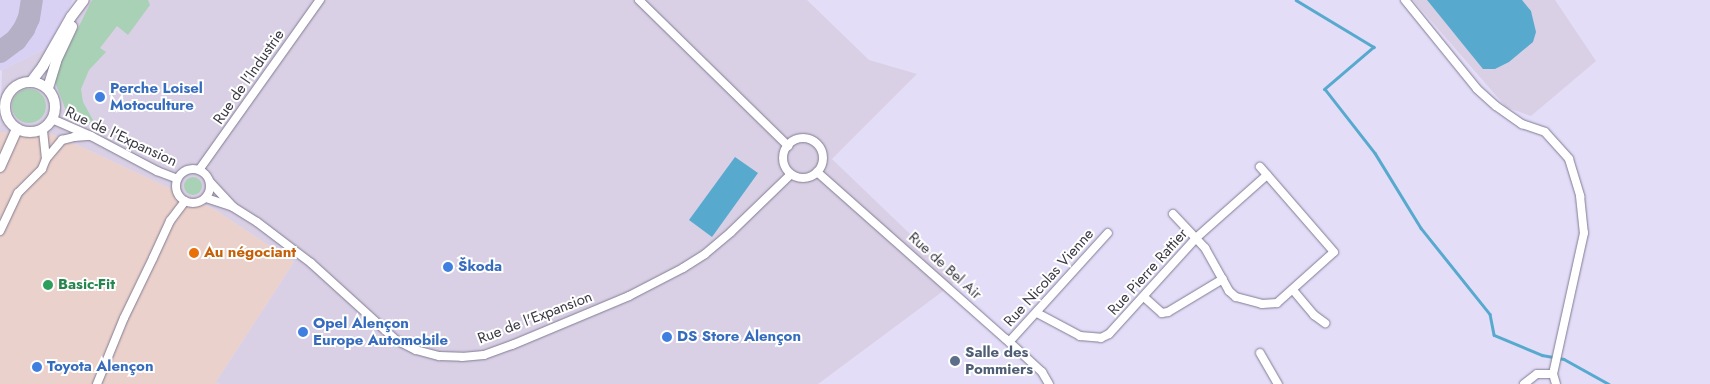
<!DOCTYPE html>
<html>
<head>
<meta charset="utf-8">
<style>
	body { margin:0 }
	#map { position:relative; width:1710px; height:384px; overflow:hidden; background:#e3ddf8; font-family:Jost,sans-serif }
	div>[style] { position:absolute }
	.commercial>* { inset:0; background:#ebd1cb }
	.industrial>* { inset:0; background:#d9d0e5 }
	.built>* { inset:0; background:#d9d1f3 }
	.green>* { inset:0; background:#a9d1b5 }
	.round { border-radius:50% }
	.water>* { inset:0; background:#57aace }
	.stream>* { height:2.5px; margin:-1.25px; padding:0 1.25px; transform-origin:1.25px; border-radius:1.25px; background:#57aace }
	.taxiway>* { height:22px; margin:-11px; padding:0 11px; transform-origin:11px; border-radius:11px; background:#b5b0c6 }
	.roads { filter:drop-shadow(0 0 1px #807b92) drop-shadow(0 0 1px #807b92) }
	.minor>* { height:8px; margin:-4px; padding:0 4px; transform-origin:4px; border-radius:4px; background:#fff }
	.minor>.ring { margin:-4px; padding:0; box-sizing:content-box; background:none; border:8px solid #fff; border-radius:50% }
	.major>* { height:10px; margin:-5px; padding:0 5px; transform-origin:5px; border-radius:5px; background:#fff }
	.major>.ring { margin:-5px; padding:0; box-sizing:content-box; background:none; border:10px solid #fff; border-radius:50% }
	.dots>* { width:14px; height:14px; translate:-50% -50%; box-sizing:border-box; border:2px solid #fff; border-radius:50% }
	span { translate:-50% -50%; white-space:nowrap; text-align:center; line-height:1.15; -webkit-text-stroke:4px #fff; paint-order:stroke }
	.street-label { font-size:15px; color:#3b3943 }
	.shop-label { font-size:15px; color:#366cbe; font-weight:700 }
	.left { translate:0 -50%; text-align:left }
	.food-label { font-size:15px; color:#c56008; font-weight:700 }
	.leisure-label { font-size:15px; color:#27864d; font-weight:700 }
	.service-label { font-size:15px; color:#4e5e75; font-weight:700 }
</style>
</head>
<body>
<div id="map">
	<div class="commercial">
		<i style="clip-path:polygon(0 132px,52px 134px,80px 146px,214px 209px,294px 262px,216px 382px,220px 384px,0 384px)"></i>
	</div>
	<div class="industrial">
		<i style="clip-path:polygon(88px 0,807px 0,869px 60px,917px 74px,832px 159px,958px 280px,818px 384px,220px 384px,216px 382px,294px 262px,214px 209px,80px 146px,52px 134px,0 132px,2px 70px,47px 48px)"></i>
		<i style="clip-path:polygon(1413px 0,1555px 0,1596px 61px,1531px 116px,1506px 107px)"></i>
	</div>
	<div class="built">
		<i style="clip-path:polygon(0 0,73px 0,47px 48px,0 71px)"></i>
	</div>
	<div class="green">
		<i style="clip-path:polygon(92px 0,148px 0,150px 5px,128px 35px,117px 26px,100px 48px,106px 52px,89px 70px,81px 89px,83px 102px,93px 120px,89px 123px,68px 116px,55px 82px,57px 70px)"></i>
		<i class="round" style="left:12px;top:89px;width:34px;height:34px"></i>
		<i class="round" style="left:184px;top:177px;width:18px;height:18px"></i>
	</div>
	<div class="water">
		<i style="clip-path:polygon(1427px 0,1522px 0,1531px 11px,1536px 32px,1533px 42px,1509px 62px,1495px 69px,1483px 69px)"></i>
		<i style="clip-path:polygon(735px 157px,758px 173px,712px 237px,689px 220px)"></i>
	</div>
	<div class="stream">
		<i style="left:1296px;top:0;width:91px;rotate:31.1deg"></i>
		<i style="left:1374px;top:47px;width:65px;rotate:139.4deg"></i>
		<i style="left:1325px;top:89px;width:81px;rotate:52deg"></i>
		<i style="left:1375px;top:153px;width:88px;rotate:58.5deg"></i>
		<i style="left:1421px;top:228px;width:110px;rotate:51.3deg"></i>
		<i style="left:1490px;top:314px;width:21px;rotate:79deg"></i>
		<i style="left:1494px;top:335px;width:52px;rotate:22.6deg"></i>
		<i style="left:1542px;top:355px;width:22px;rotate:10deg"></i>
		<i style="left:1564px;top:359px;width:51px;rotate:29.1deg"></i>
	</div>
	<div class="taxiway">
		<i style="left:0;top:52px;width:20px;rotate:-37deg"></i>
		<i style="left:16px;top:40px;width:14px;rotate:-54deg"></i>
		<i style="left:24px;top:29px;width:12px;rotate:-66deg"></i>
		<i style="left:29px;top:18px;width:18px;rotate:-81deg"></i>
	</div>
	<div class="roads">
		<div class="minor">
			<i style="left:639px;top:0;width:209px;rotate:44.4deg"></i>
			<i style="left:1405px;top:0;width:114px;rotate:51deg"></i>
			<i style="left:1477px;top:89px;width:25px;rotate:42deg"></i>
			<i style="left:1496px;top:106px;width:32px;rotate:35deg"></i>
			<i style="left:1522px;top:124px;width:24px;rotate:19deg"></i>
			<i style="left:1545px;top:132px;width:36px;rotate:48deg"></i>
			<i style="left:1569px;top:159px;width:39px;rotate:73deg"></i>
			<i style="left:1580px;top:196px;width:37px;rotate:84deg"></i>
			<i style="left:1584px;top:233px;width:144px;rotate:102.4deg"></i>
			<i style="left:1553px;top:374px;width:10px;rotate:73deg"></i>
			<i style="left:52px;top:119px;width:43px;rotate:23.6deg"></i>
			<i style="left:91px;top:136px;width:75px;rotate:27.9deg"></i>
			<i style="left:157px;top:171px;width:22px;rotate:21deg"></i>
			<i class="ring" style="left:783px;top:138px;width:32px;height:32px"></i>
			<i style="left:46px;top:159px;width:25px;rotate:-50deg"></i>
			<i style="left:62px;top:140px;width:12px;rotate:-14deg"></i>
			<i style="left:74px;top:137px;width:16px;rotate:-4deg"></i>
			<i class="ring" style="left:176px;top:169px;width:26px;height:26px"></i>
			<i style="left:199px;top:170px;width:209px;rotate:-54.6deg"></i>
			<i style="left:817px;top:172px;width:252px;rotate:41.5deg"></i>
			<i style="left:1006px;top:339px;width:49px;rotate:42.5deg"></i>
			<i style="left:1042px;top:372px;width:14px;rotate:60deg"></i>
			<i style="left:210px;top:182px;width:34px;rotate:47deg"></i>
			<i style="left:206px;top:198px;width:28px;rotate:18deg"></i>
			<i style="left:233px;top:207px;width:28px;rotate:32deg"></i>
			<i style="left:257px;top:222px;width:68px;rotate:37.2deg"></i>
			<i style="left:311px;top:263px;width:115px;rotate:42.2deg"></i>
			<i style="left:396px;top:340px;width:22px;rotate:27deg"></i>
			<i style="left:416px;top:350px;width:24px;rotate:15deg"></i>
			<i style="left:439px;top:356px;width:23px;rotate:2deg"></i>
			<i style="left:462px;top:357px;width:22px;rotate:-5deg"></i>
			<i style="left:484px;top:355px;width:30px;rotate:-20deg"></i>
			<i style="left:512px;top:345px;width:127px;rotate:-22.7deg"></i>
			<i style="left:629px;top:296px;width:61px;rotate:-27.4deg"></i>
			<i style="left:683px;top:268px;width:26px;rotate:-32deg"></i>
			<i style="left:705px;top:254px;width:34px;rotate:-40deg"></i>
			<i style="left:731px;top:232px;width:83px;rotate:-44deg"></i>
			<i style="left:1173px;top:214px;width:47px;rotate:46.7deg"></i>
			<i style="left:1205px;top:248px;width:49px;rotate:60.8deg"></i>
			<i style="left:1229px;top:291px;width:9px;rotate:41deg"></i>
			<i style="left:1236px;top:297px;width:27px;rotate:15deg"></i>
			<i style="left:1262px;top:304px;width:15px;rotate:-4deg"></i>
			<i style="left:1277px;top:303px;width:76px;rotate:-41.8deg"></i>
			<i style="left:1334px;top:252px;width:113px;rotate:-131deg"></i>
			<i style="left:0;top:231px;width:42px;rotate:-64.7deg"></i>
			<i style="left:18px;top:193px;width:34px;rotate:-45deg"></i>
			<i style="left:42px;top:169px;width:11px;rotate:-68deg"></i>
			<i style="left:46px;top:159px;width:30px;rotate:-96deg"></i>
			<i style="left:1293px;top:290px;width:33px;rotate:50deg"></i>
			<i style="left:1314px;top:315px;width:14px;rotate:36deg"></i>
			<i style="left:1144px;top:297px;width:24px;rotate:42deg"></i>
			<i style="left:1162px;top:313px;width:6px;rotate:-9deg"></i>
			<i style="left:1168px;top:312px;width:64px;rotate:-31deg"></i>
			<i style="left:1037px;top:313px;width:49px;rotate:28.1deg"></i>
			<i style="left:1080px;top:336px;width:21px;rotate:5deg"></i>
			<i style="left:1101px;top:338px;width:9px;rotate:-27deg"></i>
			<i style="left:1109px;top:334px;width:130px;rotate:-47.8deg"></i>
			<i style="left:1196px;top:238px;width:95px;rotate:-41.6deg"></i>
			<i style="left:1009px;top:342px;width:147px;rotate:-47.8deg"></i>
			<i style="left:1260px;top:353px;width:36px;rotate:60deg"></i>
			<i style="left:97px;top:384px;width:71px;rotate:-67.8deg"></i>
			<i style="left:124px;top:318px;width:67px;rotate:-64.2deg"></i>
			<i style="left:153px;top:258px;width:41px;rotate:-65.3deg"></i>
			<i style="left:170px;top:221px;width:25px;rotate:-53deg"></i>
			<i style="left:1524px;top:384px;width:16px;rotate:-38deg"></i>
			<i style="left:1537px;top:374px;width:16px"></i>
		</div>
		<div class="major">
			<i class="ring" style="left:5px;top:82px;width:40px;height:40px"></i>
			<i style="left:31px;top:82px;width:20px;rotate:-53deg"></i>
			<i style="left:43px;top:66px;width:56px;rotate:-60.3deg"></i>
			<i style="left:71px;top:17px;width:21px;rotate:-53deg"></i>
			<i style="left:48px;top:88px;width:28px;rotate:-73deg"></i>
			<i style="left:56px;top:61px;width:38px;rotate:-65deg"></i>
			<i style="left:0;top:167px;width:42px;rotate:-65.9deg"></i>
		</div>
	</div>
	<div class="dots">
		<i style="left:100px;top:97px;background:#3f7fe0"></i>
		<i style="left:194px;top:253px;background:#e8710a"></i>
		<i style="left:448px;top:267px;background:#3f7fe0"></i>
		<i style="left:48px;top:285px;background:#2e9e5b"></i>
		<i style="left:303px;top:332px;background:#3f7fe0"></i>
		<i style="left:667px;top:337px;background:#3f7fe0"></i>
		<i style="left:955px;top:361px;background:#5c6f8a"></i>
		<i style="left:37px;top:367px;background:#3f7fe0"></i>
	</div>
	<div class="street-label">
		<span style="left:249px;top:77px;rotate:-55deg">Rue de l'Industrie</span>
		<span style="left:121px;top:137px;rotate:25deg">Rue de l'Expansion</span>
		<span style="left:945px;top:266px;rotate:42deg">Rue de Bel Air</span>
		<span style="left:1148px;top:272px;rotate:-48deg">Rue Pierre Rattier</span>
		<span style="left:1049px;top:278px;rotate:-48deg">Rue Nicolas Vienne</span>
		<span style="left:535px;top:318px;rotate:-21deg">Rue de l'Expansion</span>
	</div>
	<div class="shop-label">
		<span class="left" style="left:110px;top:97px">Perche Loisel<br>Motoculture</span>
		<span class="left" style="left:458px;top:267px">Škoda</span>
		<span class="left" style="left:313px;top:332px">Opel Alençon<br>Europe Automobile</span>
		<span class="left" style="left:677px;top:337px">DS Store Alençon</span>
		<span class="left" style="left:47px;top:367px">Toyota Alençon</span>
	</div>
	<div class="food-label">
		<span class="left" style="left:204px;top:253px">Au négociant</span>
	</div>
	<div class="leisure-label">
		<span class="left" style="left:58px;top:285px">Basic-Fit</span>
	</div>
	<div class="service-label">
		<span class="left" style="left:965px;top:361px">Salle des<br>Pommiers</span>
	</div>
</div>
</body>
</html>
